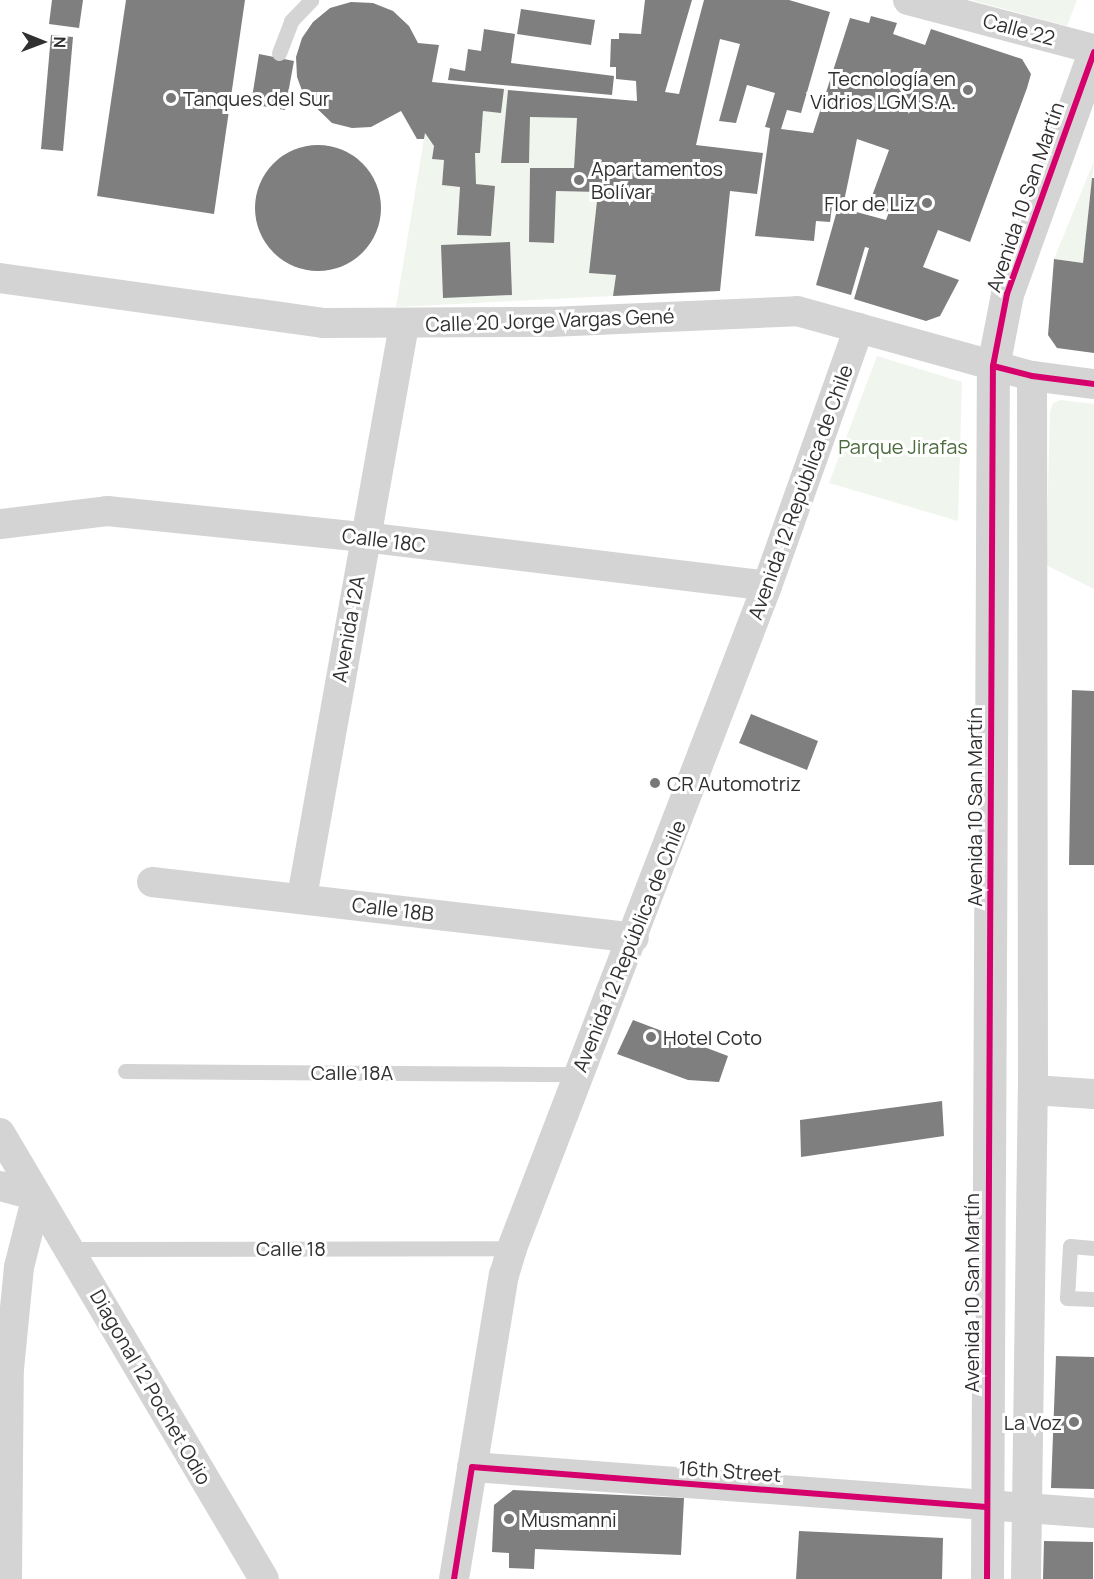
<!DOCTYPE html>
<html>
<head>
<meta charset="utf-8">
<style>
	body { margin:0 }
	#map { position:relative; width:1094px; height:1579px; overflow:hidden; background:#fff; font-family:Manrope,sans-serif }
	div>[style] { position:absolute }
	.green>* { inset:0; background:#f0f5ed }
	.building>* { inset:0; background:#7f7f7f }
	.round { border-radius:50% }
	.service>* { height:15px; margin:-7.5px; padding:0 7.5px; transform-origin:7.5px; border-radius:7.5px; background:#d4d4d4 }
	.minor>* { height:30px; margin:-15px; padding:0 15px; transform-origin:15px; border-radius:15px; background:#d4d4d4 }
	.tertiary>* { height:33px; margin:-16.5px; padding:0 16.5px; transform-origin:16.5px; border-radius:16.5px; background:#d4d4d4 }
	.cycleway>* { height:6px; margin:-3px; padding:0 3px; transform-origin:3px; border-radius:3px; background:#d6006c }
	.dots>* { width:16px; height:16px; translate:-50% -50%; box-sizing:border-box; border:3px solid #fff; border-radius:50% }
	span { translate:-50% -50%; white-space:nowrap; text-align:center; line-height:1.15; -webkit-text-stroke:6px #fff; paint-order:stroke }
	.street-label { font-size:20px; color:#303030 }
	.poi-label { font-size:20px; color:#303030 }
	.right { translate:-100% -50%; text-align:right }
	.left { translate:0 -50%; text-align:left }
	.park-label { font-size:20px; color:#4d6b3e }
	.north { position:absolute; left:12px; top:12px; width:60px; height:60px; -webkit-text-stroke:4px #fff; paint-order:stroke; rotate:91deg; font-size:16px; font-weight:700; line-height:24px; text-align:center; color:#303030 }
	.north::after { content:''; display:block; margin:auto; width:21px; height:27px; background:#303030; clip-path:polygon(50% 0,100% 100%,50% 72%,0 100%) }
</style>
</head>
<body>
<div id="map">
	<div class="green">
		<i style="clip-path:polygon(971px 0,1077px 0,1067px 26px)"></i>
		<i style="clip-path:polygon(504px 89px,508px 90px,501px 163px,529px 162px,530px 117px,577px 118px,574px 168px,530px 168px,530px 242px,554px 243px,556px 191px,598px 192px,589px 272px,616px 275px,613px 296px,396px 307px,425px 133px,434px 146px,432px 159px,444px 160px,442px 185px,460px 187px,457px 235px,491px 236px,495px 186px,476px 184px,475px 153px,480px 153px,483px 111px)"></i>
		<i style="clip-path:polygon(1094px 161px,1083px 263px,1054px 259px)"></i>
		<i style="clip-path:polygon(877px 356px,962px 382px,958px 521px,829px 483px)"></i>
		<i style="clip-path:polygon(1061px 400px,1094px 404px,1094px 589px,1046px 565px,1050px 412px,1053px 403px)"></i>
	</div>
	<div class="building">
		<i style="clip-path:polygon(52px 0,83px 0,79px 28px,49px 24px)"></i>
		<i style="clip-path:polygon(126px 0,245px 0,214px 214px,97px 196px)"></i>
		<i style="clip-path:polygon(645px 0,692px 0,665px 92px,679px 94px,704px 0,789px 0,830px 12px,801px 113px,787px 110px,781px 129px,813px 133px,850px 18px,869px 23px,871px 16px,897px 23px,893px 34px,925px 45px,931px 29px,1022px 59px,1031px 74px,1027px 88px,970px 242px,938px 230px,923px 267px,959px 280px,940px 316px,926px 321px,854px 299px,869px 248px,865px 247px,851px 295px,816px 285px,838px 207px,886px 220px,889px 212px,869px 204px,889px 150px,857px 139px,843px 206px,832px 206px,830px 222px,816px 221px,814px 241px,755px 236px,770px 128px,765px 127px,775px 93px,747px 85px,736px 123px,719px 121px,740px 44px,720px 39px,696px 145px,763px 153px,757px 194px,730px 191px,720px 291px,613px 296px,616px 275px,589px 273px,598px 192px,556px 191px,554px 243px,529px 242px,530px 168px,574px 168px,577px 118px,530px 117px,529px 163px,501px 163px,508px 90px,637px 101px,636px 81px,616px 79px,616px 67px,610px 67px,611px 39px,619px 39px,619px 33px,641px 34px)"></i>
		<i style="clip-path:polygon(351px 2px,373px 3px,393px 11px,409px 26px,418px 43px,439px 45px,432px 82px,504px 89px,501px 113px,483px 111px,480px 153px,475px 153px,476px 184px,495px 186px,491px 236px,457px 235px,460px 187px,442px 185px,444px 160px,432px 159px,434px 146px,425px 133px,424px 139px,417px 139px,401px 111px,371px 127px,352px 128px,332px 123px,304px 96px,297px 77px,296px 57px,302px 38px,313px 22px,330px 8px)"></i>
		<i style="clip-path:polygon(521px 9px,595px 20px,591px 45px,517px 34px)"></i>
		<i style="clip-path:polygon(484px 29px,515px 34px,511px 63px,614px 76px,612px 95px,448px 80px,450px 68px,465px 71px,468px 49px,481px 51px)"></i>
		<i style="clip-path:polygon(51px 35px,73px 37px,63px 151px,41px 149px)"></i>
		<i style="clip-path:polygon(259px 54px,294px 61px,285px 110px,251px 104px)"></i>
		<i class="round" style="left:255px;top:145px;width:126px;height:126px"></i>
		<i style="clip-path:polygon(1092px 178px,1094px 178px,1094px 353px,1057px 348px,1048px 335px,1054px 259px,1083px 263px)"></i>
		<i style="clip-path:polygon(510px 242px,512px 295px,443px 298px,441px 245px)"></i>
		<i style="clip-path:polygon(1072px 690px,1094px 691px,1094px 865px,1069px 865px)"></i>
		<i style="clip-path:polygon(751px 714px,818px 741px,807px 770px,739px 743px)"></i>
		<i style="clip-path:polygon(633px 1020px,728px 1056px,719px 1082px,688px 1080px,617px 1054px)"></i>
		<i style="clip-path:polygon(942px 1101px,944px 1136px,801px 1157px,800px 1120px)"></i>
		<i style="clip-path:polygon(1056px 1356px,1094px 1357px,1094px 1489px,1051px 1488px)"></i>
		<i style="clip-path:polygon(513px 1490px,684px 1498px,681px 1555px,535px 1549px,534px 1569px,509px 1568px,509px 1553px,492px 1552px,494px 1505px)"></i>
		<i style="clip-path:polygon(799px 1531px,943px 1538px,942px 1579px,796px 1579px)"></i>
		<i style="clip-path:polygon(1044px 1541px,1093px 1542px,1093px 1579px,1043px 1579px)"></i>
	</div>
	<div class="service">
		<i style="left:279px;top:53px;width:34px;rotate:-69deg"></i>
		<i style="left:291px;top:21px;width:29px;rotate:-46deg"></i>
		<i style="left:125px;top:1071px;width:453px;rotate:0.4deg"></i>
		<i style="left:1094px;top:1248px;width:24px;rotate:-175deg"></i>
		<i style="left:1070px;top:1246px;width:52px;rotate:93.3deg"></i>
		<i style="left:1067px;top:1298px;width:27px;rotate:2deg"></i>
		<i style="left:71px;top:1249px;width:441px;rotate:-0.1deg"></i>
	</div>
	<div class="minor">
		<i style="left:908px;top:0;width:192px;rotate:14.8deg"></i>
		<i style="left:0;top:278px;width:326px;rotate:7.9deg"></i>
		<i style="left:323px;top:323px;width:227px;rotate:-0.3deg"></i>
		<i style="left:550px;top:322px;width:247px;rotate:-2.5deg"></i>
		<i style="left:797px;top:311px;width:244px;rotate:15.5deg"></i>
		<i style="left:1032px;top:376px;width:63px;rotate:7.4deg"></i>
		<i style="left:0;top:524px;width:108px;rotate:-6.9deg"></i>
		<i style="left:107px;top:511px;width:258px;rotate:5.8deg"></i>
		<i style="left:364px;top:537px;width:406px;rotate:6.9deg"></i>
		<i style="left:152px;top:882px;width:485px;rotate:6.6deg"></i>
		<i style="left:302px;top:897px;width:581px;rotate:-79.89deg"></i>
		<i style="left:1033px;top:1090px;width:61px;rotate:3.8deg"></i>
		<i style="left:0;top:1133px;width:518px;rotate:59.38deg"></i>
		<i style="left:0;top:1186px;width:38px;rotate:15deg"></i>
		<i style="left:472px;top:1467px;width:624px;rotate:4.23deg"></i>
		<i style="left:7px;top:1579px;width:210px;rotate:-89.5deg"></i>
		<i style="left:9px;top:1369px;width:102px;rotate:-84.4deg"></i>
		<i style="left:19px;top:1267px;width:73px;rotate:-75.8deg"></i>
		<i style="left:454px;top:1579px;width:308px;rotate:-80.7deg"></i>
		<i style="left:504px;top:1275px;width:28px;rotate:-73deg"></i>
		<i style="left:512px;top:1248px;width:709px;rotate:-68.93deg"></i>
		<i style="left:767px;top:586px;width:274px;rotate:-70.4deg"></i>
		<i style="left:1026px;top:1579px;width:489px;rotate:-89.2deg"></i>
		<i style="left:1033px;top:1090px;width:714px;rotate:-90.08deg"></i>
	</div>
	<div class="tertiary">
		<i style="left:987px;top:1579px;width:1213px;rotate:-89.72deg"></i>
		<i style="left:993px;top:366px;width:73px;rotate:-79deg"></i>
		<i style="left:1007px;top:294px;width:257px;rotate:-70.2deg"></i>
	</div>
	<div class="cycleway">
		<i style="left:993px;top:366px;width:40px;rotate:14.4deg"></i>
		<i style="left:1032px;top:376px;width:63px;rotate:7.4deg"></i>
		<i style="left:454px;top:1579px;width:113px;rotate:-80.9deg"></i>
		<i style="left:472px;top:1467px;width:516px;rotate:4.45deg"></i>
		<i style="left:987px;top:1579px;width:1213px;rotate:-89.72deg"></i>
		<i style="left:993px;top:366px;width:73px;rotate:-79deg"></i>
		<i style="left:1007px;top:294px;width:257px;rotate:-70.2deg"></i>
	</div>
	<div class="dots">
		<i style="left:968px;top:90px;background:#787878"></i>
		<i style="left:171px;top:98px;background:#787878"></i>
		<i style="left:579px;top:180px;background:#787878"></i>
		<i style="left:927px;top:203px;background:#787878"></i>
		<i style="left:655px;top:783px;background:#787878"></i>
		<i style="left:651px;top:1037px;background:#787878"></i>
		<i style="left:1074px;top:1422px;background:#787878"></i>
		<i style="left:509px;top:1519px;background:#787878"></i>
	</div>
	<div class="street-label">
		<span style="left:1019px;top:29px;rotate:15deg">Calle 22</span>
		<span style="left:1025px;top:197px;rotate:-71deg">Avenida 10 San Martín</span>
		<span style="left:550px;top:320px;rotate:-2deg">Calle 20 Jorge Vargas Gené</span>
		<span style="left:800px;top:492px;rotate:-70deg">Avenida 12 República de Chile</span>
		<span style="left:384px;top:540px;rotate:7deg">Calle 18C</span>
		<span style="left:348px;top:629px;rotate:-80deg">Avenida 12A</span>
		<span style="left:974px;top:807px;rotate:-90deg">Avenida 10 San Martín</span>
		<span style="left:393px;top:909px;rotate:7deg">Calle 18B</span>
		<span style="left:629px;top:946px;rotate:-68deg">Avenida 12 República de Chile</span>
		<span style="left:352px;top:1072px">Calle 18A</span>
		<span style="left:291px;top:1248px">Calle 18</span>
		<span style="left:971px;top:1293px;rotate:-90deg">Avenida 10 San Martín</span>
		<span style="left:151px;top:1387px;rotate:60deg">Diagonal 12 Pochet Odio</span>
		<span style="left:730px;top:1471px;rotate:4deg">16th Street</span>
	</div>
	<div class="poi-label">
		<span class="right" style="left:956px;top:90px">Tecnología en<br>Vidrios LGM S.A.</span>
		<span class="left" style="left:183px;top:98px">Tanques del Sur</span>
		<span class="left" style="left:591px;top:180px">Apartamentos<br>Bolívar</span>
		<span class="right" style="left:915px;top:203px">Flor de Liz</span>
		<span class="left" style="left:667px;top:783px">CR Automotriz</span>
		<span class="left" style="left:663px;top:1037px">Hotel Coto</span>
		<span class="right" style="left:1062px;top:1422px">La Voz</span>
		<span class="left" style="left:521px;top:1519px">Musmanni</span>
	</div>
	<div class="park-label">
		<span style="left:903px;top:446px">Parque Jirafas</span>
	</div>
	<div class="north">N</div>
</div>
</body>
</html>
